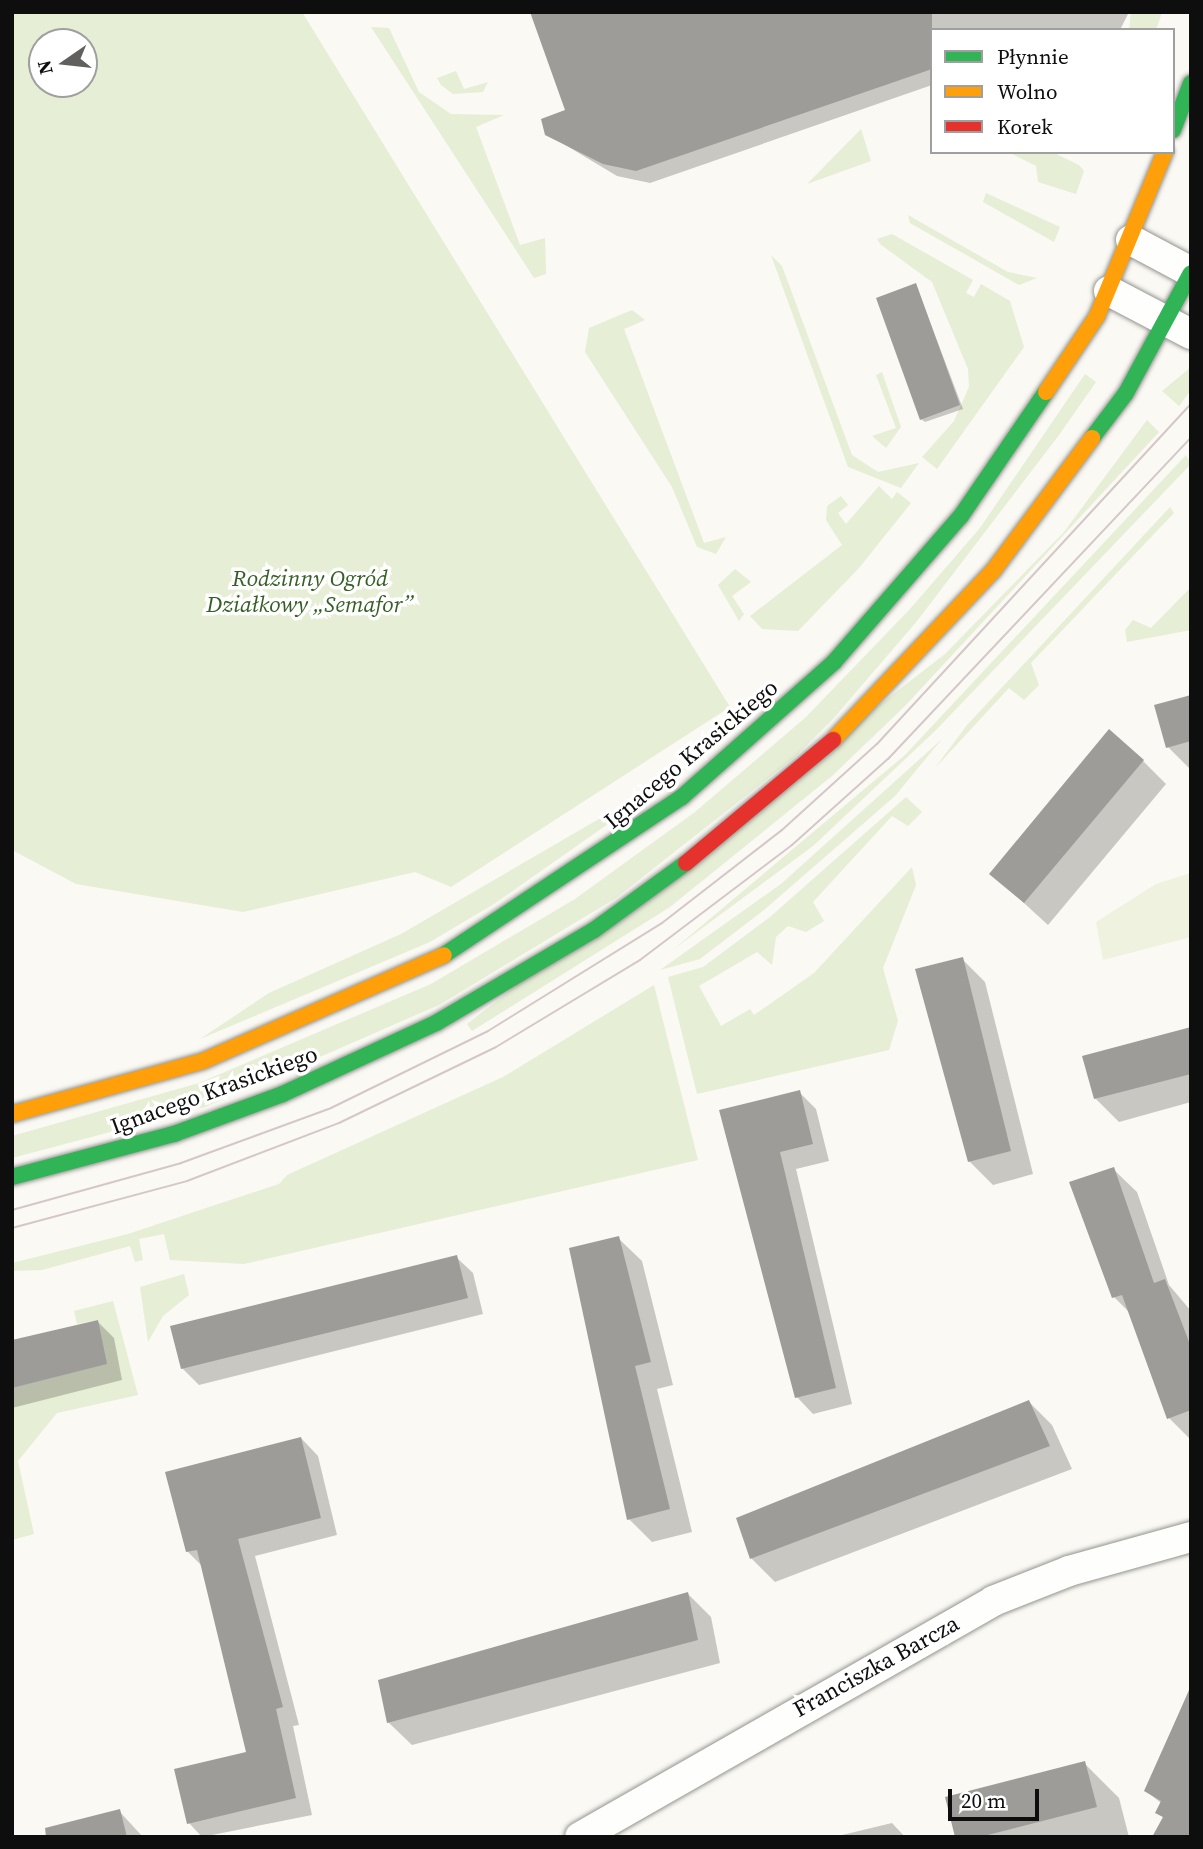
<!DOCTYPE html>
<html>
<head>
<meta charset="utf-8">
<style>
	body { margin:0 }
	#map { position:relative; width:1203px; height:1849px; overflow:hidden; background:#faf9f3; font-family:"Source Serif 4",serif }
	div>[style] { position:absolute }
	.green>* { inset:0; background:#e6eed5 }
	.pitch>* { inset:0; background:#eef2df }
	.shadow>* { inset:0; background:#0003 }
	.building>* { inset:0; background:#9e9c98 }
	.roads { filter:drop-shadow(0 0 2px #949491) drop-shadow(0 0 2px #949491) }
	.street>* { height:30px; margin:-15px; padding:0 15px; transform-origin:15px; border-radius:15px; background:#fefefd }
	.fast>* { height:16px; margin:-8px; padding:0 8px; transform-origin:8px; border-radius:8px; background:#30b455 }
	.slow>* { height:16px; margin:-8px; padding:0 8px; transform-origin:8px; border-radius:8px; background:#ff9f0a }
	.jam>* { height:16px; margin:-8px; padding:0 8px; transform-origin:8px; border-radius:8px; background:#e5322d }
	.tram>* { height:2px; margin:-1px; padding:0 1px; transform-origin:1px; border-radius:1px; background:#d5c7c8 }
	span { translate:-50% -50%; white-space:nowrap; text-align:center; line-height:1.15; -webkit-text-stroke:7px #fff; paint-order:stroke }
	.park-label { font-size:23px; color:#355f25; font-style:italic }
	.street-label { font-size:23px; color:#0e0e0e }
	.frame { position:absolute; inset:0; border:14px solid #0e0e0e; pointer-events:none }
	.legend { position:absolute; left:930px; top:28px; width:245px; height:126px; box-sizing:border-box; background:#fff; border:2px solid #9f9f9f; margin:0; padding:9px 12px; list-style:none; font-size:21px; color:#0e0e0e }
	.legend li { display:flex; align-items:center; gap:14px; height:35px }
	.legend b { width:35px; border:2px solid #9f9f9f }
	.north { position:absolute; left:28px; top:28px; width:70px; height:70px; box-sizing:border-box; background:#fff; border:2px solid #9f9f9f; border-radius:50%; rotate:256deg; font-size:19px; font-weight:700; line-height:28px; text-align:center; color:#0e0e0e }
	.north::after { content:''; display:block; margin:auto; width:24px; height:32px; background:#61605e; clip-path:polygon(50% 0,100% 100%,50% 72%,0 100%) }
	.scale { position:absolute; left:948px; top:1789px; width:91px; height:32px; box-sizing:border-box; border:4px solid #0e0e0e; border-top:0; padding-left:9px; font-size:21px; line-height:24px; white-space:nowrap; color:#0e0e0e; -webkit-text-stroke:5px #fff; paint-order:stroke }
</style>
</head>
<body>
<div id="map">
	<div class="green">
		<i style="clip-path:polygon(evenodd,12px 12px,302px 12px,730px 707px,451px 887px,415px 872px,243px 912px,76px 884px,12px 850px,12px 12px,42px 42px,84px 42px,84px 84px,42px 84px,42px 42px)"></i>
		<i style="clip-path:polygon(1131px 12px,1162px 12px,1156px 30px,1129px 30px)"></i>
		<i style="clip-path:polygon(371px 27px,389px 28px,419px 92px,451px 114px,504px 115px,476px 127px,520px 245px,545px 238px,546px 274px,534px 278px)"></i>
		<i style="clip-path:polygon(456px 71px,464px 89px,488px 82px,483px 92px,453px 94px,441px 85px,437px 78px)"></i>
		<i style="clip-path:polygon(861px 129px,871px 161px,807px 184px)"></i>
		<i style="clip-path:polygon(1008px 152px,1052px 152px,1079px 165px,1084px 171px,1076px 194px,1038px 182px,1036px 166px)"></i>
		<i style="clip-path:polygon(986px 193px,1060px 227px,1054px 242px,983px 202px)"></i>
		<i style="clip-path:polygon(908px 215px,1008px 272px,1037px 278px,1019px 285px,910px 223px)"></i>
		<i style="clip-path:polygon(892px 234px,973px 280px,966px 293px,974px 297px,981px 284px,1010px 301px,1024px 347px,937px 469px,922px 457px,954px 421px,969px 387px,968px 369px,932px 282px,880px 244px,877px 239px)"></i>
		<i style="clip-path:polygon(771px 255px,782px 266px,852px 455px,878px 472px,919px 463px,901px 488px,848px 467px)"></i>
		<i style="clip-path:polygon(632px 310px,645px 320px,624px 329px,704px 543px,726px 537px,716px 554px,697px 547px,672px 487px,585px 352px,589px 328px)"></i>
		<i style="clip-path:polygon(1191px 367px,1191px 390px,1179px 406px,1162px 391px)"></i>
		<i style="clip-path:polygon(882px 372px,901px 427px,886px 448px,872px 436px,896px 428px,876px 375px)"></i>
		<i style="clip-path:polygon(1085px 374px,1096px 382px,1059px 435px,917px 621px,833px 719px,795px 757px,616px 898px,439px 1005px,205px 1107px,12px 1158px,12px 1136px,199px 1083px,431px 984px,575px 899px,695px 812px,806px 717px,910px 609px,980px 528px)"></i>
		<i style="clip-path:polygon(1147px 420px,1159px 432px,905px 706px,832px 776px,670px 907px,472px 1031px,467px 1024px,945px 654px,1064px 532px)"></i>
		<i style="clip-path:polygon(1186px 455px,1191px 464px,936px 730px,813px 846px,674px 949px,905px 755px)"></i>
		<i style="clip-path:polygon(879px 486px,892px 499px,897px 492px,911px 503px,859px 568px,798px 631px,762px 629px,750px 616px,842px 545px,826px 520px,827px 506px,841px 496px,848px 505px,838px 513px,846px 524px)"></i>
		<i style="clip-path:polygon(1170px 507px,1174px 513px,1031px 663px,1039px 685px,1024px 700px,1009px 688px,935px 768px,967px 725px)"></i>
		<i style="clip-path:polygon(735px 569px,751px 582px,732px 596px,744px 614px,739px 621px,718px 585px)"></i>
		<i style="clip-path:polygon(1191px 587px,1191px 630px,1127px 642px,1125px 630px,1133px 620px,1151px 628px)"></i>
		<i style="clip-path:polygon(942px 739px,895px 796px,764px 910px,700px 959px,660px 970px,781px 884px)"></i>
		<i style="clip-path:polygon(692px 765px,494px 904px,430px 942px,200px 1039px,269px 993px,401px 934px)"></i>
		<i style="clip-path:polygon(906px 797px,922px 812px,908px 826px,892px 816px,813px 902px,824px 921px,806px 932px,788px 926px,776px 937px,772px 965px,757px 952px,699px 986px,721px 1026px,750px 1009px,754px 1015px,814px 973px,912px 867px,916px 885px,883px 968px,898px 1021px,889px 1050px,697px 1094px,668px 977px,703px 967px,770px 917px)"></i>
		<i style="clip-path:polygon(654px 985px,698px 1160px,244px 1264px,170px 1260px,164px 1234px,139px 1239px,143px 1260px,135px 1262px,130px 1246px,42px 1270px,12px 1271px,12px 1263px,128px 1234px,279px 1184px,287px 1175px,503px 1077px)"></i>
		<i style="clip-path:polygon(184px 1274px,189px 1295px,163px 1316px,148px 1342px,140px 1287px)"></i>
		<i style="clip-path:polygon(113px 1301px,138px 1395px,57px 1413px,18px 1461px,34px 1534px,12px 1540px,12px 1388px,106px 1364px,98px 1320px,77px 1324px,74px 1311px)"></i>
	</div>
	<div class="pitch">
		<i style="clip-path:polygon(1191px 873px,1191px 937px,1103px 960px,1096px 922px,1156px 884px)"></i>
	</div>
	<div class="shadow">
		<i style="clip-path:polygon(531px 12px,1129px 12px,1120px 30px,932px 30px,932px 85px,650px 183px,617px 176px,547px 134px,567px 111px)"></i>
		<i style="clip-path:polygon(916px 285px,963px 409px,925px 422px,921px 419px)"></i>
		<i style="clip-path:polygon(1191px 697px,1191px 770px,1168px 747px)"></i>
		<i style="clip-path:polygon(1143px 761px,1166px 784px,1048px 925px,991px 873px)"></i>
		<i style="clip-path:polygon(962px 959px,985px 982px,1033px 1174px,993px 1185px,970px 1162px,917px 970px)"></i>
		<i style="clip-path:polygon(1191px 1028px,1191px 1102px,1119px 1122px,1095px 1098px)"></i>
		<i style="clip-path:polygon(799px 1092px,816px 1109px,829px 1161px,796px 1169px,852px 1404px,813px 1414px,797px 1397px,721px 1111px)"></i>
		<i style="clip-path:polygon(1113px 1169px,1137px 1192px,1169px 1285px,1191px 1311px,1191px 1440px,1169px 1418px,1131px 1314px,1114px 1297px)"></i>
		<i style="clip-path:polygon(618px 1238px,642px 1261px,673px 1385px,657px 1389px,692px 1532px,652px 1542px,629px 1519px)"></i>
		<i style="clip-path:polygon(456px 1257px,473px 1273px,483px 1314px,199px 1385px,182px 1368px)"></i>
		<i style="clip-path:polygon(98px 1322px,114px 1338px,122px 1380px,12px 1408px,12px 1343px)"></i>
		<i style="clip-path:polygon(1029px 1402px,1052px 1425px,1072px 1469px,775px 1582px,752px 1559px,738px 1519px)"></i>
		<i style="clip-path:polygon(301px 1438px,318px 1456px,337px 1535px,255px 1556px,299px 1725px,293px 1726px,312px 1815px,202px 1837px,189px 1823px,248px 1753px,203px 1567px,187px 1551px)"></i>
		<i style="clip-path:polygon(688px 1594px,711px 1617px,720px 1663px,412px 1745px,388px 1722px)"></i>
		<i style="clip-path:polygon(1191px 1685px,1191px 1837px,1157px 1813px,1161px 1803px,1146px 1791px)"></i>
		<i style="clip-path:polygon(1084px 1763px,1119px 1798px,1129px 1837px,957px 1837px)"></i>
		<i style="clip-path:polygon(119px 1811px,143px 1837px,82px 1837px)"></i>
		<i style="clip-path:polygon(892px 1823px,905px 1837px,838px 1836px)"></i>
	</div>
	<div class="building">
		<i style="clip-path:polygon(530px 12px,932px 12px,932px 69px,636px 171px,603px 164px,545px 135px,541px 119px,565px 110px)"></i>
		<i style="clip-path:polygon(916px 283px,960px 405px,920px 420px,876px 298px)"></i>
		<i style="clip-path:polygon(1191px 695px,1191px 741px,1166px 748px,1154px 705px)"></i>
		<i style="clip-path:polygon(1109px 729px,1144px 760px,1024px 903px,989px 874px)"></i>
		<i style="clip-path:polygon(963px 957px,1011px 1151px,968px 1162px,915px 969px)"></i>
		<i style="clip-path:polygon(1191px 1027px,1191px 1074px,1094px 1099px,1082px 1056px)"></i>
		<i style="clip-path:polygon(800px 1090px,813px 1144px,780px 1152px,836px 1388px,795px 1398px,719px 1110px)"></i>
		<i style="clip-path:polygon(1114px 1167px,1154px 1283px,1165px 1279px,1191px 1347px,1191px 1410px,1167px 1419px,1122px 1295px,1112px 1298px,1069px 1182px)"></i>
		<i style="clip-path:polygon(619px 1236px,651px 1362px,635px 1366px,670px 1509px,627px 1520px,569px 1248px)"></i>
		<i style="clip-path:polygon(457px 1255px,468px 1298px,181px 1369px,170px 1326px)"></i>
		<i style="clip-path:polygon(98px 1320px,107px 1364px,12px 1388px,12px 1340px)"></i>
		<i style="clip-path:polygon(1029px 1400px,1050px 1446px,750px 1559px,736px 1518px)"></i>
		<i style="clip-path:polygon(301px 1437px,321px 1518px,238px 1539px,283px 1707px,276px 1709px,296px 1798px,187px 1824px,174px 1769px,246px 1752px,197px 1550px,186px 1552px,165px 1472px)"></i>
		<i style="clip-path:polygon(688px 1592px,698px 1640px,387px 1723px,378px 1680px)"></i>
		<i style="clip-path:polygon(1191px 1686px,1191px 1837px,1152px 1837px,1163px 1817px,1155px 1813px,1161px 1801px,1144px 1791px)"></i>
		<i style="clip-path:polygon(1085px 1761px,1097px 1807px,980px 1837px,955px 1837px,945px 1797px)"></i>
		<i style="clip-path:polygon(120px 1809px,127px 1837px,46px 1837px,45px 1828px)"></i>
	</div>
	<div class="roads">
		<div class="street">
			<i style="left:1131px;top:240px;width:68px;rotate:28.1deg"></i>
			<i style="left:1109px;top:291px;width:93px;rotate:27.7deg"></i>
			<i style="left:580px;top:1837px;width:476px;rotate:-29.7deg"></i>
			<i style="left:993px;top:1601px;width:82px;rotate:-21.5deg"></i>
			<i style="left:1069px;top:1571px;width:127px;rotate:-15.6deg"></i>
		</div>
		<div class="fast">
			<i style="left:1173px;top:130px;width:50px;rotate:-69deg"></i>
			<i style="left:1092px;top:438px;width:56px;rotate:-52.9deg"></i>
			<i style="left:1126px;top:393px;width:136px;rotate:-61.6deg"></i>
			<i style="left:444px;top:955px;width:286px;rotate:-33.6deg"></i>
			<i style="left:682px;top:797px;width:203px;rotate:-41.6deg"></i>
			<i style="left:834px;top:662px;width:194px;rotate:-49deg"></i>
			<i style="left:961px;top:516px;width:150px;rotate:-55.6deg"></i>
			<i style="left:12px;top:1177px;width:168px;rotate:-14.9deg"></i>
			<i style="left:174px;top:1134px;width:116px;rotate:-20.2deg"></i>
			<i style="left:283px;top:1094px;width:169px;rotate:-24.9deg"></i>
			<i style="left:436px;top:1023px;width:183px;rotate:-30.5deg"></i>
			<i style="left:594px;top:930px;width:114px;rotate:-36.1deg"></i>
		</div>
		<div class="slow">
			<i style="left:1046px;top:392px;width:92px;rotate:-56.1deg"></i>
			<i style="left:1097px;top:316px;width:178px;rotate:-67.5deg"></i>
			<i style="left:833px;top:740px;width:233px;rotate:-46.6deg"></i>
			<i style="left:993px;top:571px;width:166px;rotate:-53.3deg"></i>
			<i style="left:12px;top:1114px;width:198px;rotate:-15.5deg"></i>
			<i style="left:203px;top:1061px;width:263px;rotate:-23.7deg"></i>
		</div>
		<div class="jam">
			<i style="left:686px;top:863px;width:192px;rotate:-39.9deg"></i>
		</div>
	</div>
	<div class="tram">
		<i style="left:12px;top:1210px;width:175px;rotate:-15.5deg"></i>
		<i style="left:181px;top:1163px;width:160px;rotate:-20.1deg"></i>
		<i style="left:331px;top:1108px;width:175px;rotate:-26.1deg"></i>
		<i style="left:488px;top:1031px;width:205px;rotate:-31.8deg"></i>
		<i style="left:662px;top:923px;width:152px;rotate:-37.8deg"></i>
		<i style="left:782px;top:830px;width:128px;rotate:-42.2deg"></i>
		<i style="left:877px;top:744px;width:463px;rotate:-47.3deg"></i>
		<i style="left:12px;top:1228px;width:181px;rotate:-15deg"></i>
		<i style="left:187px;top:1181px;width:163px;rotate:-20.9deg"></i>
		<i style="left:339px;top:1123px;width:174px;rotate:-25.8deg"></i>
		<i style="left:496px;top:1047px;width:168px;rotate:-31.1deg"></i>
		<i style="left:640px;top:960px;width:191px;rotate:-37.1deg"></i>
		<i style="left:792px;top:845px;width:129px;rotate:-41.9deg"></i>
		<i style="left:888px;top:759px;width:442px;rotate:-46.7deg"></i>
	</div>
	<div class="park-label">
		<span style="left:310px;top:591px">Rodzinny Ogród<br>Działkowy „Semafor”</span>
	</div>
	<div class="street-label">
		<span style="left:691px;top:754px;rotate:-40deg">Ignacego Krasickiego</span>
		<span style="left:214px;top:1090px;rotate:-20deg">Ignacego Krasickiego</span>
		<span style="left:876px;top:1666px;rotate:-29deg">Franciszka Barcza</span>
	</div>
	<div class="frame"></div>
	<ul class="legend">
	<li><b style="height:9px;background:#30b455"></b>Płynnie</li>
	<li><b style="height:9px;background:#ff9f0a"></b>Wolno</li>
	<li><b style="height:9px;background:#e5322d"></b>Korek</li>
	</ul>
	<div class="north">N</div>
	<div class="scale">20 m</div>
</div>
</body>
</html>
